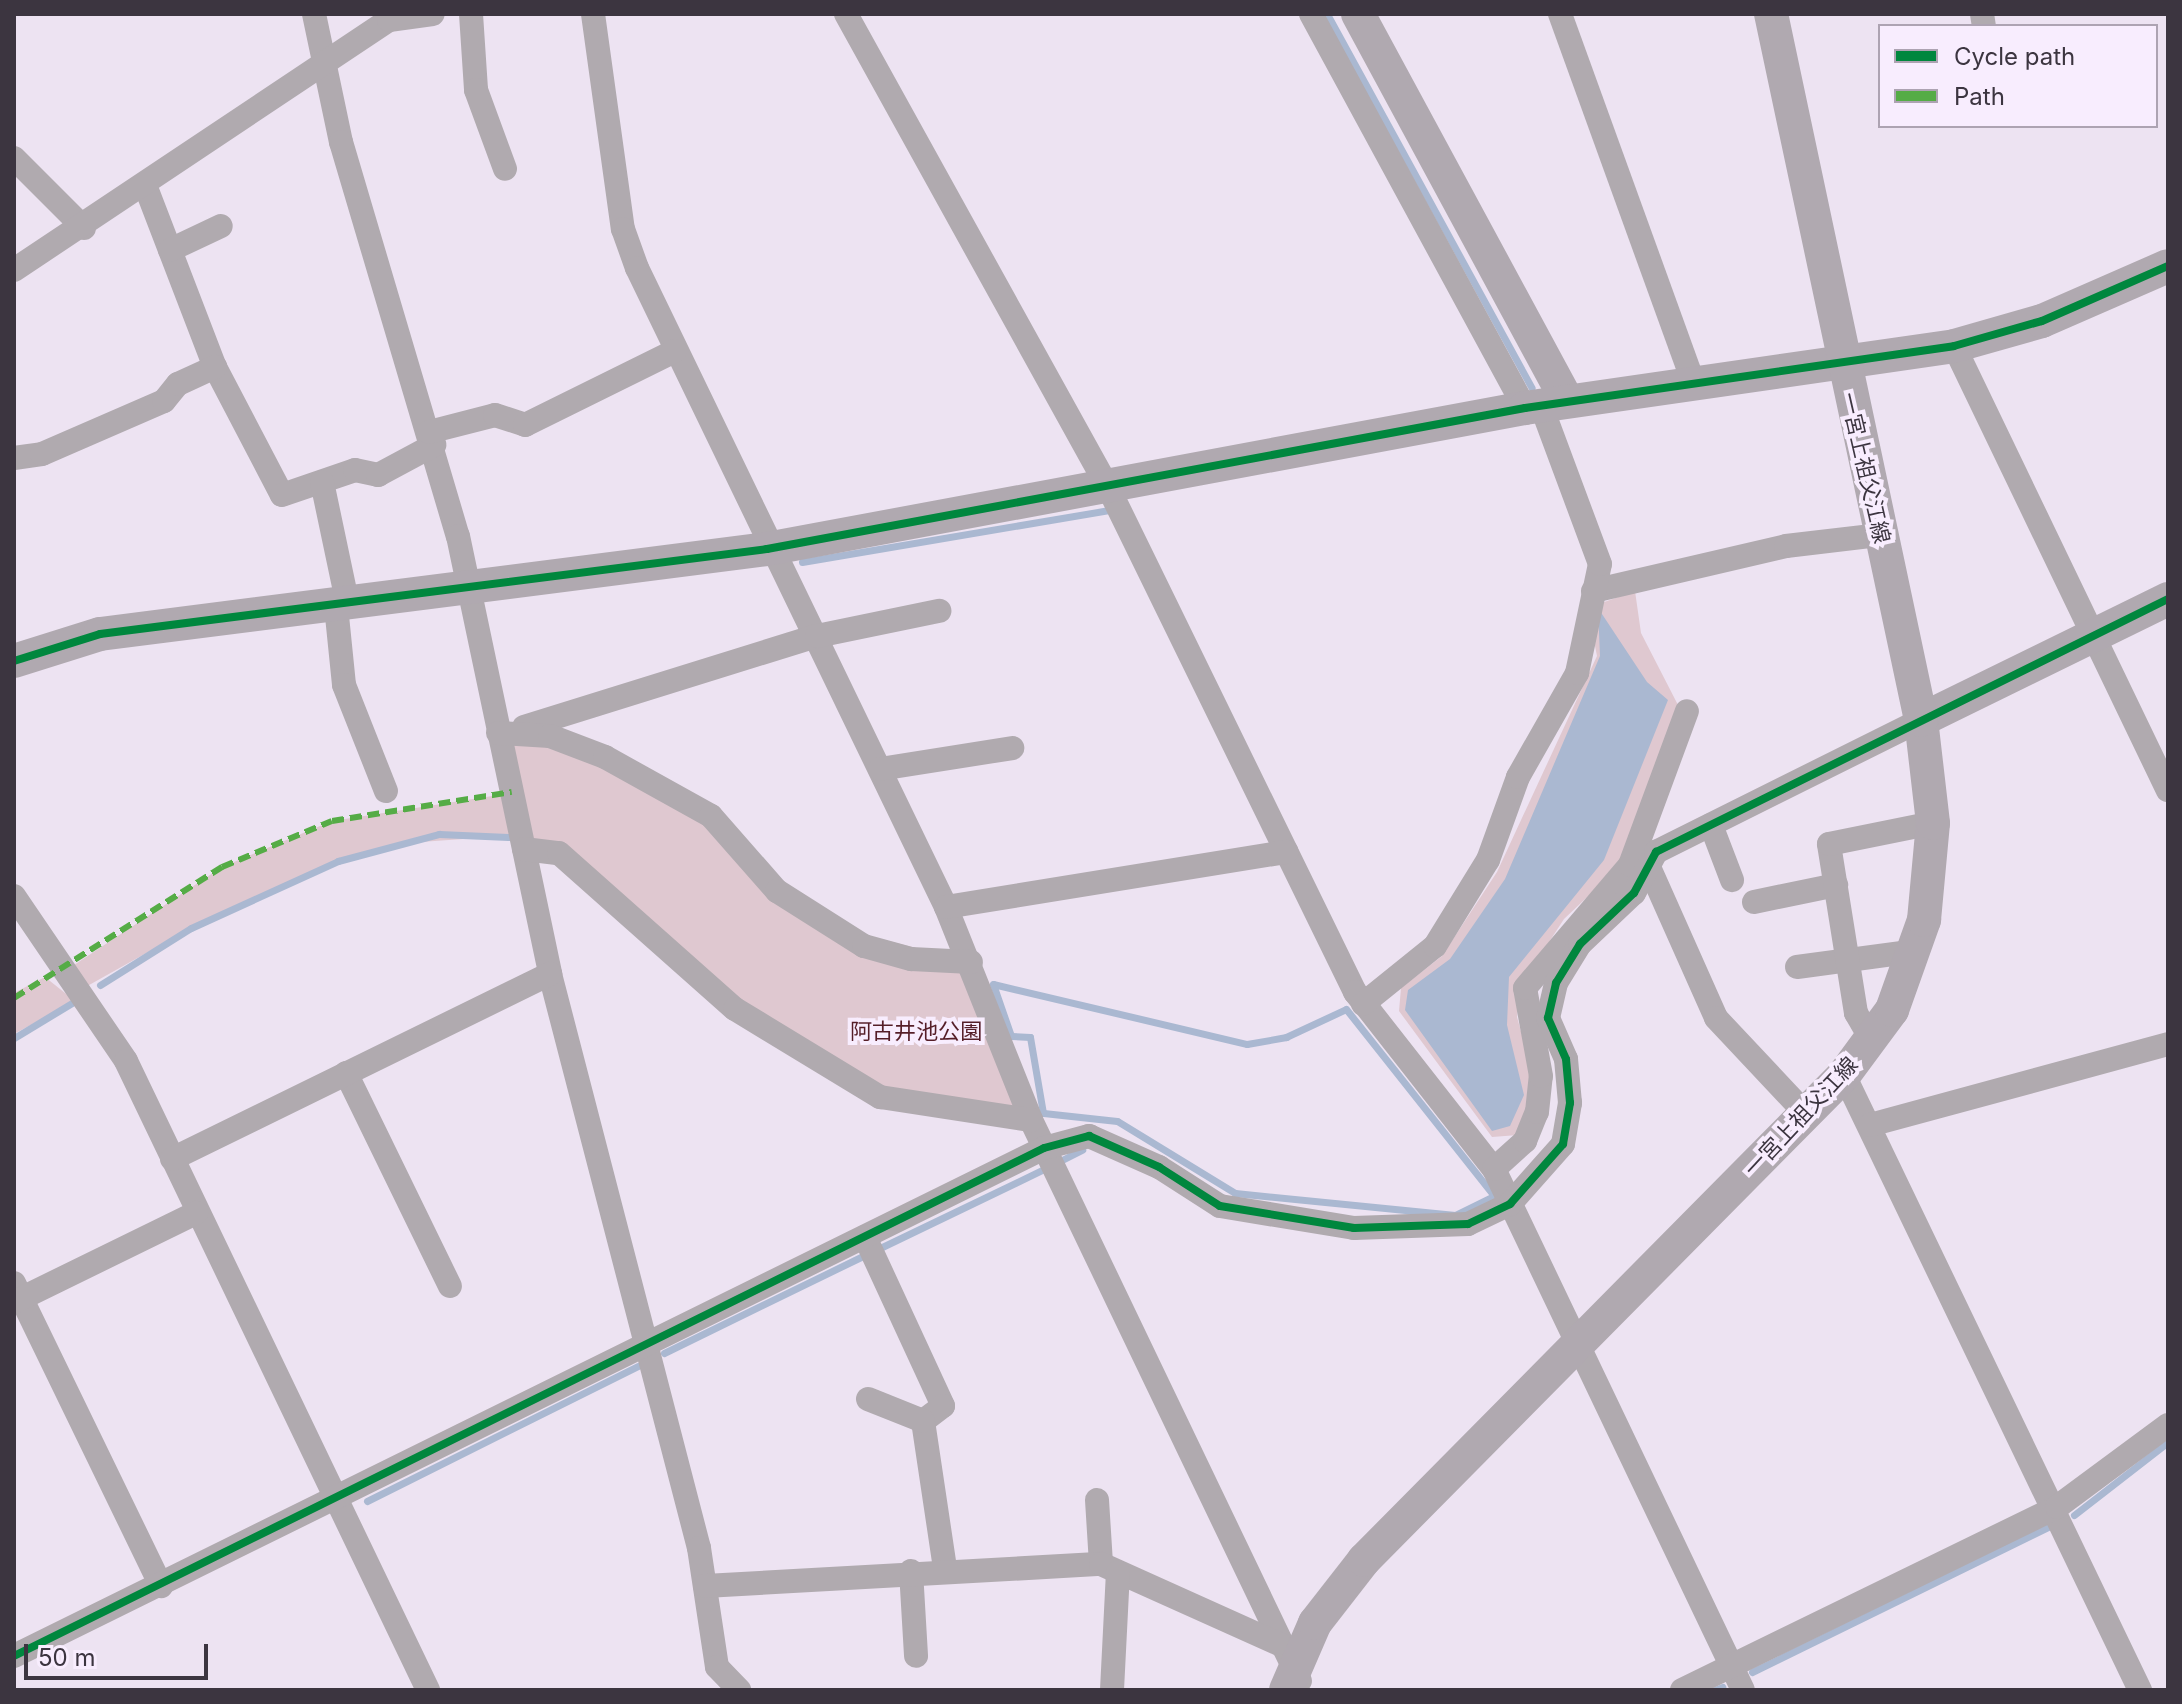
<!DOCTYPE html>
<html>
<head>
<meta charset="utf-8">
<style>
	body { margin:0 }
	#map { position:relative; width:2182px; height:1704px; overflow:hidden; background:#ede3f2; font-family:Inter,"Noto Sans JP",sans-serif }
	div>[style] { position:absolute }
	.green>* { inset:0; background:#dfc8d0 }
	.water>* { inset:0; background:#aab8d1 }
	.stream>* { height:7px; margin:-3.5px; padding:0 3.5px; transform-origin:3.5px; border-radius:3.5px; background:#aab8d1 }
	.street>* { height:24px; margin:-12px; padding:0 12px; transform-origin:12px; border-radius:12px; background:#b0aaaf }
	.secondary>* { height:34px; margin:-17px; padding:0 17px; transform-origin:17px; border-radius:17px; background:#b0a9b0 }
	.quiet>* { height:6px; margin-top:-3px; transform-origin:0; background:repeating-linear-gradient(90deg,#55ac46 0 12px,transparent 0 18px) }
	.cycleway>* { height:8px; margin:-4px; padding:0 4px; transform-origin:4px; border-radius:4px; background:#00873e }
	span { translate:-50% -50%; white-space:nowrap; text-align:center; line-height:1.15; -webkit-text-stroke:8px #f8edfe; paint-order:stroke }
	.street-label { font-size:22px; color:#3c3540 }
	.park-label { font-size:22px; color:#551e28 }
	.frame { position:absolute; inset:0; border:16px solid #3c3540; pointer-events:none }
	.legend { position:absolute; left:1878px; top:24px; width:280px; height:104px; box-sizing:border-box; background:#f8edfe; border:2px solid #ada3b2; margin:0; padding:10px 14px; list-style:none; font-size:24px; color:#3c3540 }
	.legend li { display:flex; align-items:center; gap:16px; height:40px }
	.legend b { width:40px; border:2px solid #ada3b2 }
	.scale { position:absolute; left:24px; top:1644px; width:184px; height:36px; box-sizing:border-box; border:4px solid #3c3540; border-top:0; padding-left:10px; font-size:24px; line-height:28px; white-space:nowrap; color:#3c3540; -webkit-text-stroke:6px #f8edfe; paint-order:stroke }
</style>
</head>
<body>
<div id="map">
	<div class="green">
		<i style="clip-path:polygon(1635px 591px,1641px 633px,1678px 705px,1623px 863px,1564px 919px,1521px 985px,1517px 1017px,1533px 1075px,1531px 1112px,1518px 1135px,1492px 1137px,1399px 1011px,1401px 988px,1442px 956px,1497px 872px,1597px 656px,1590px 621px,1596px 605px)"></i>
		<i style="clip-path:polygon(498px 733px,550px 736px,660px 787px,822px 924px,971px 962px,1031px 1120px,906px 1105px,784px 1038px,521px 835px,406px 843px,338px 861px,191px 928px,82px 989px,68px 969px,222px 867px,332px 821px,511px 793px)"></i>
		<i style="clip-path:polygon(45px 977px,75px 1001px,14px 1034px,14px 993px)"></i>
	</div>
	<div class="water">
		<i style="clip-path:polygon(1598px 608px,1647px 682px,1668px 700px,1604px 860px,1509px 977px,1507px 1025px,1524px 1095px,1510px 1126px,1492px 1131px,1405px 1010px,1408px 990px,1450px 959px,1505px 879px,1600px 656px)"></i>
	</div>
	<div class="stream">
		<i style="left:1327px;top:14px;width:426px;rotate:61.3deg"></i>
		<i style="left:802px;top:562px;width:310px;rotate:-9.6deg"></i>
		<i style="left:993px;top:984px;width:261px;rotate:13.3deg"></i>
		<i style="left:1247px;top:1044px;width:40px;rotate:-10deg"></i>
		<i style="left:1286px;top:1037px;width:66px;rotate:-25deg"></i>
		<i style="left:1346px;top:1009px;width:238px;rotate:51.6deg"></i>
		<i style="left:1494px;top:1196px;width:43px;rotate:154deg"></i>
		<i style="left:1455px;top:1215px;width:221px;rotate:-174.3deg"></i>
		<i style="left:1235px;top:1193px;width:138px;rotate:-148.6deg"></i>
		<i style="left:1117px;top:1121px;width:74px;rotate:-173.8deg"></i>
		<i style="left:1043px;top:1113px;width:77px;rotate:-99.7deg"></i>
		<i style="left:1030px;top:1037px;width:19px;rotate:-177deg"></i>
		<i style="left:1011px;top:1036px;width:55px;rotate:-109.1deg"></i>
		<i style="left:100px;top:985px;width:107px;rotate:-32.1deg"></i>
		<i style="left:191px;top:928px;width:162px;rotate:-24.5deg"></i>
		<i style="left:338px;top:861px;width:105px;rotate:-15deg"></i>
		<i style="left:439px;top:834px;width:69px;rotate:2.5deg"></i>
		<i style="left:14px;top:1038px;width:71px;rotate:-31.2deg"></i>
		<i style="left:1060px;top:1161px;width:25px;rotate:-27deg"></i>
		<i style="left:880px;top:1248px;width:180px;rotate:-25.7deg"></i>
		<i style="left:664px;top:1353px;width:219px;rotate:-26deg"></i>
		<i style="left:367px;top:1501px;width:303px;rotate:-26.5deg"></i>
		<i style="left:2074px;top:1515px;width:119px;rotate:-37.8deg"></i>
		<i style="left:1752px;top:1672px;width:334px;rotate:-26.1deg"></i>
		<i style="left:1715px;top:1690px;width:8px;rotate:-23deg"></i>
	</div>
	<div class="street">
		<i style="left:314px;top:14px;width:131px;rotate:78.1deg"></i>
		<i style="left:341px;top:142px;width:411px;rotate:73.5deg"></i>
		<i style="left:458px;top:536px;width:448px;rotate:78.1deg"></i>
		<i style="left:550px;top:974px;width:593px;rotate:75.45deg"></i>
		<i style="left:699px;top:1548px;width:120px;rotate:81.4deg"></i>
		<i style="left:717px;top:1667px;width:32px;rotate:46deg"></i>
		<i style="left:471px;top:14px;width:76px;rotate:86.2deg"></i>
		<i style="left:476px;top:90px;width:84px;rotate:69.8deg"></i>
		<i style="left:593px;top:14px;width:217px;rotate:82.1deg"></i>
		<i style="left:623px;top:229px;width:41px;rotate:70.3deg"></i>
		<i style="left:637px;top:268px;width:710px;rotate:64.19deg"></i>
		<i style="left:946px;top:907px;width:229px;rotate:68.2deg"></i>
		<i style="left:1031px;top:1120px;width:622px;rotate:64.38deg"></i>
		<i style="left:846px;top:14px;width:545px;rotate:61.04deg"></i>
		<i style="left:1110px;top:491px;width:558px;rotate:63.94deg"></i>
		<i style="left:1355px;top:992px;width:225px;rotate:51.9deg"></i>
		<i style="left:1494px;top:1169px;width:577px;rotate:64.46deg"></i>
		<i style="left:1311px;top:14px;width:448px;rotate:61.5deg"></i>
		<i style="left:1560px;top:14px;width:390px;rotate:70.1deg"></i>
		<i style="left:1982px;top:14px;width:12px;rotate:81deg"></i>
		<i style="left:14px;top:158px;width:99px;rotate:45deg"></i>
		<i style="left:145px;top:185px;width:195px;rotate:69deg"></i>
		<i style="left:215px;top:367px;width:144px;rotate:62.4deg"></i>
		<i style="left:282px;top:495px;width:77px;rotate:-18.9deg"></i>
		<i style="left:355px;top:470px;width:24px;rotate:12deg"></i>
		<i style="left:378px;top:475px;width:64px;rotate:-28.2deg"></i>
		<i style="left:170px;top:250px;width:56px;rotate:-25.2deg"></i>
		<i style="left:14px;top:270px;width:451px;rotate:-33.7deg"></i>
		<i style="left:389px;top:20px;width:44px;rotate:-7.8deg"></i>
		<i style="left:1954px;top:346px;width:493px;rotate:64.3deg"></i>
		<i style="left:429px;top:432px;width:68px;rotate:-14.4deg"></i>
		<i style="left:495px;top:415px;width:32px;rotate:18deg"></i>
		<i style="left:525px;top:425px;width:167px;rotate:-26.3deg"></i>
		<i style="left:14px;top:458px;width:28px;rotate:-8deg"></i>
		<i style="left:42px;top:454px;width:133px;rotate:-23.5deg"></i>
		<i style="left:164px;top:401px;width:22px;rotate:-51deg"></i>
		<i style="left:178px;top:384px;width:41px;rotate:-24.7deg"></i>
		<i style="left:322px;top:482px;width:126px;rotate:78.1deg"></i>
		<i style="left:1593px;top:591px;width:198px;rotate:-13.1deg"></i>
		<i style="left:1786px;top:546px;width:95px;rotate:-6.7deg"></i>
		<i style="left:336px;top:606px;width:79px;rotate:84.2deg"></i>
		<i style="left:344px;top:685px;width:114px;rotate:68.4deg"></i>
		<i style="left:524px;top:727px;width:307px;rotate:-17.3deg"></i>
		<i style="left:817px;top:636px;width:125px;rotate:-11.6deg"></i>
		<i style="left:498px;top:733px;width:52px;rotate:3.3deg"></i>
		<i style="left:550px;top:736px;width:59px;rotate:20.9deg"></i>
		<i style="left:605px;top:757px;width:121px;rotate:29.1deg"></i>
		<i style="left:711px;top:816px;width:100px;rotate:48.7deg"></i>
		<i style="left:777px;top:891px;width:103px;rotate:32.3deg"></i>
		<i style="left:864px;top:946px;width:49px;rotate:15.5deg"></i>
		<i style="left:911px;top:959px;width:60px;rotate:2.9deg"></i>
		<i style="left:880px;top:769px;width:134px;rotate:-9deg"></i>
		<i style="left:1711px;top:825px;width:59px;rotate:69.1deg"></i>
		<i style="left:524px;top:849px;width:35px;rotate:7deg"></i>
		<i style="left:559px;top:853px;width:235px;rotate:41.6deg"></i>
		<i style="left:735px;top:1009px;width:170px;rotate:31.3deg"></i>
		<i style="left:880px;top:1097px;width:153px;rotate:8.7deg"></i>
		<i style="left:1644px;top:856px;width:177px;rotate:66deg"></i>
		<i style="left:1716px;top:1018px;width:132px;rotate:46.8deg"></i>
		<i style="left:14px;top:896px;width:199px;rotate:55.8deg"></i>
		<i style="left:126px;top:1061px;width:698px;rotate:64.35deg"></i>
		<i style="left:1754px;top:902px;width:84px;rotate:-11.7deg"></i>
		<i style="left:946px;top:907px;width:345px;rotate:-9.2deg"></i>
		<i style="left:1797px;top:967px;width:119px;rotate:-7.7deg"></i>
		<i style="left:1363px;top:1004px;width:92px;rotate:-38.9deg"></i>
		<i style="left:1435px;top:946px;width:101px;rotate:-58.4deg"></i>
		<i style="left:1488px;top:860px;width:88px;rotate:-70.1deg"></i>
		<i style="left:1518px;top:777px;width:120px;rotate:-60.4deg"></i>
		<i style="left:1577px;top:673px;width:111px;rotate:-78.1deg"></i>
		<i style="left:1600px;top:564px;width:170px;rotate:-110.4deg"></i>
		<i style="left:1871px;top:1039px;width:30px;rotate:-120deg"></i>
		<i style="left:1856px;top:1013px;width:171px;rotate:-99.1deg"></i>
		<i style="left:1829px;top:844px;width:106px;rotate:-11.4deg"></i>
		<i style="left:346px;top:1073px;width:237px;rotate:64deg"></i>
		<i style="left:1844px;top:1075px;width:683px;rotate:64.3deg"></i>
		<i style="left:1870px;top:1125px;width:309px;rotate:-15.2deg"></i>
		<i style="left:172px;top:1159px;width:421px;rotate:-26.1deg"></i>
		<i style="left:1494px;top:1169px;width:42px;rotate:-42.1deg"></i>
		<i style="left:1525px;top:1141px;width:31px;rotate:-68deg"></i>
		<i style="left:1537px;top:1112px;width:36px;rotate:-84deg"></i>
		<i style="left:1541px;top:1076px;width:89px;rotate:-100.3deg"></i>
		<i style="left:1525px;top:988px;width:162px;rotate:-49.5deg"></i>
		<i style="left:1630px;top:865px;width:164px;rotate:-69.7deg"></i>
		<i style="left:865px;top:1237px;width:186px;rotate:65.2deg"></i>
		<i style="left:943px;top:1406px;width:25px;rotate:143deg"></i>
		<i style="left:923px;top:1421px;width:149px;rotate:81.5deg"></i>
		<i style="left:14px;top:1283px;width:337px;rotate:64.1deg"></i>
		<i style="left:14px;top:1302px;width:203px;rotate:-26.1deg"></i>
		<i style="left:868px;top:1399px;width:59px;rotate:21.8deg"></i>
		<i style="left:1097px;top:1500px;width:64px;rotate:86.4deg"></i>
		<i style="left:911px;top:1571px;width:85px;rotate:86.6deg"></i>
		<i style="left:705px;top:1586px;width:397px;rotate:-3.2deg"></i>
		<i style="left:1101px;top:1564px;width:197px;rotate:24.2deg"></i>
		<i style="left:14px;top:1656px;width:1148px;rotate:-26.25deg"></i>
		<i style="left:1044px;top:1148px;width:47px;rotate:-14.9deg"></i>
		<i style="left:1089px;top:1136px;width:77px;rotate:23.9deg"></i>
		<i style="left:1159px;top:1167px;width:72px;rotate:32.6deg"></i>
		<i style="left:1220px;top:1206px;width:136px;rotate:9.3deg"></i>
		<i style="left:1354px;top:1228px;width:114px;rotate:-2deg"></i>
		<i style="left:1468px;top:1224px;width:47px;rotate:-25.5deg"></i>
		<i style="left:1510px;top:1204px;width:80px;rotate:-48.5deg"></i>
		<i style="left:1563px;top:1144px;width:42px;rotate:-80.3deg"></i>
		<i style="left:1570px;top:1103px;width:44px;rotate:-95.2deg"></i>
		<i style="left:1566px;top:1059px;width:45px;rotate:-113.7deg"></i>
		<i style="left:1548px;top:1018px;width:36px;rotate:-77deg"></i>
		<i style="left:1556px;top:983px;width:46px;rotate:-58.4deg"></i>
		<i style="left:1580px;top:944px;width:74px;rotate:-43.4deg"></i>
		<i style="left:1634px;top:893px;width:47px;rotate:-61.8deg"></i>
		<i style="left:1656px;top:852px;width:296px;rotate:-26.5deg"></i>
		<i style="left:1112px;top:1690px;width:118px;rotate:-87.1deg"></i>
		<i style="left:1682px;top:1690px;width:417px;rotate:-26deg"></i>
		<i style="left:2057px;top:1507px;width:138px;rotate:-36.5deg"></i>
	</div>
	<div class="secondary">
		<i style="left:1358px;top:14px;width:440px;rotate:61.6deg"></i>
		<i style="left:14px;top:661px;width:90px;rotate:-17.4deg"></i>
		<i style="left:100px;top:634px;width:672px;rotate:-7.26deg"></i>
		<i style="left:767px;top:549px;width:771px;rotate:-10.54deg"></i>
		<i style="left:1525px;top:408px;width:433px;rotate:-8.2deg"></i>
		<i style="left:1954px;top:346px;width:91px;rotate:-15.9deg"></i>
		<i style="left:2042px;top:321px;width:137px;rotate:-23.6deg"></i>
		<i style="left:1921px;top:720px;width:275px;rotate:-26.1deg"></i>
		<i style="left:1286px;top:1690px;width:73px;rotate:-66.6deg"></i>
		<i style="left:1315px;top:1623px;width:80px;rotate:-52.1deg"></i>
		<i style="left:1364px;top:1560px;width:682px;rotate:-45.3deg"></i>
		<i style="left:1844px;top:1075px;width:81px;rotate:-53.6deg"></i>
		<i style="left:1892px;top:1010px;width:96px;rotate:-70.4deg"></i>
		<i style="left:1924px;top:920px;width:97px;rotate:-84.7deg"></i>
		<i style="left:1933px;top:823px;width:104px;rotate:-96.6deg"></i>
		<i style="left:1921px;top:720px;width:722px;rotate:-101.99deg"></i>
	</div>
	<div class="quiet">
		<i style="left:14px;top:998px;width:246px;rotate:-32.2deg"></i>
		<i style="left:222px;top:867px;width:119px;rotate:-22.7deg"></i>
		<i style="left:332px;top:821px;width:182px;rotate:-9.2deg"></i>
	</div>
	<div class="cycleway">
		<i style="left:14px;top:661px;width:90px;rotate:-17.4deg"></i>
		<i style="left:100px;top:634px;width:672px;rotate:-7.26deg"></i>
		<i style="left:767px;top:549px;width:771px;rotate:-10.54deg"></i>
		<i style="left:1525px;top:408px;width:433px;rotate:-8.2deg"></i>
		<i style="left:1954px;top:346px;width:91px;rotate:-15.9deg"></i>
		<i style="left:2042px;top:321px;width:137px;rotate:-23.6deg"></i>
		<i style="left:14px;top:1656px;width:1148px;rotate:-26.25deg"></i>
		<i style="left:1044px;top:1148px;width:47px;rotate:-14.9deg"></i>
		<i style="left:1089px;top:1136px;width:77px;rotate:23.9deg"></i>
		<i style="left:1159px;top:1167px;width:72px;rotate:32.6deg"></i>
		<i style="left:1220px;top:1206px;width:136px;rotate:9.3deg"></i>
		<i style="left:1354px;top:1228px;width:114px;rotate:-2deg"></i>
		<i style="left:1468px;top:1224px;width:47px;rotate:-25.5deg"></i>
		<i style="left:1510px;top:1204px;width:80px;rotate:-48.5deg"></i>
		<i style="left:1563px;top:1144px;width:42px;rotate:-80.3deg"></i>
		<i style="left:1570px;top:1103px;width:44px;rotate:-95.2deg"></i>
		<i style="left:1566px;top:1059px;width:45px;rotate:-113.7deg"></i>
		<i style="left:1548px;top:1018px;width:36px;rotate:-77deg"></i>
		<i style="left:1556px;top:983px;width:46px;rotate:-58.4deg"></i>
		<i style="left:1580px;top:944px;width:74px;rotate:-43.4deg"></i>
		<i style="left:1634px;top:893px;width:47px;rotate:-61.8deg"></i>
		<i style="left:1656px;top:852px;width:571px;rotate:-26.3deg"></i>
	</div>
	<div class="street-label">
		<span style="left:1865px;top:468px;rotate:77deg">一宮上祖父江線</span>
		<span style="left:1801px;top:1117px;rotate:-47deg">一宮上祖父江線</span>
	</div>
	<div class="park-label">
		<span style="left:916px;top:1032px">阿古井池公園</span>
	</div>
	<div class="frame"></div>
	<ul class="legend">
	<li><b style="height:10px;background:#00873e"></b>Cycle path</li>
	<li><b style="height:10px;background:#55ac46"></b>Path</li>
	</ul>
	<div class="scale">50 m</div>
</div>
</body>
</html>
